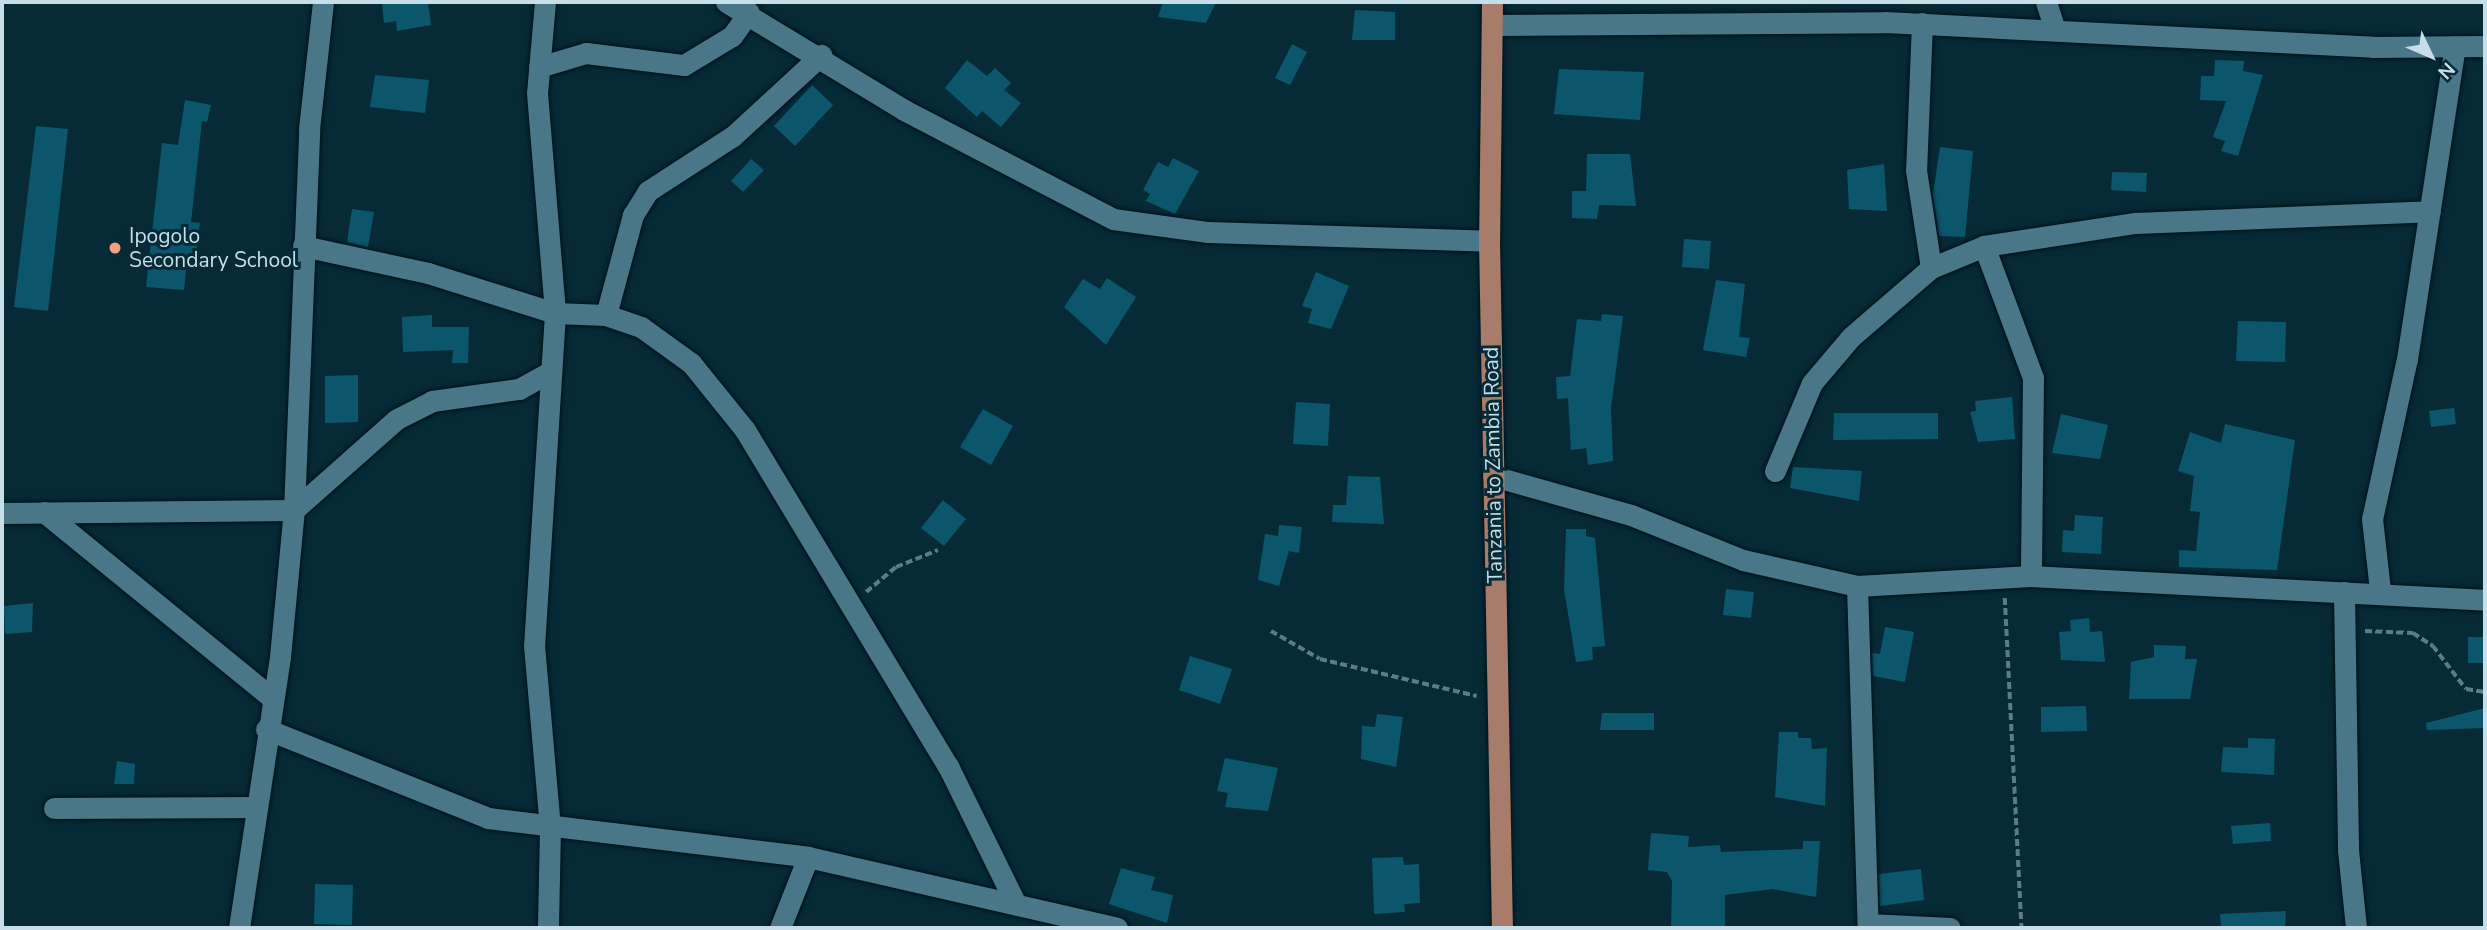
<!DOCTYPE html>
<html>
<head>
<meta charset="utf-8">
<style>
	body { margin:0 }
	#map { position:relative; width:2487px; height:930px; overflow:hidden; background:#062b36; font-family:"Nunito Sans",sans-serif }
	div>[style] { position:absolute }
	.building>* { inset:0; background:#0c566b }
	.path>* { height:3.5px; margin-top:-1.75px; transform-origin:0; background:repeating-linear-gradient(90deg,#5c7b85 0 7px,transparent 0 10.5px) }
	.roads { filter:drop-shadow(0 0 2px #00121a) drop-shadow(0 0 2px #00121a) }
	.minor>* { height:21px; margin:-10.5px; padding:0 10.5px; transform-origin:10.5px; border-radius:10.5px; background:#497788 }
	.trunk>* { height:21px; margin:-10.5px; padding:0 10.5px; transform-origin:10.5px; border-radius:10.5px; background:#a87c6a }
	.dots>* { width:19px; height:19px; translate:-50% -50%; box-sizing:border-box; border:4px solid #062b36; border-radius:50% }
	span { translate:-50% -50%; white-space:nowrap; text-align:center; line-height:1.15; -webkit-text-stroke:6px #062b36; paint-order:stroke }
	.poi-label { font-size:21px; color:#c6dee7 }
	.left { translate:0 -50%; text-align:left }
	.street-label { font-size:21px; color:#c6dee7 }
	.frame { position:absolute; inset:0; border:4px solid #c6dee7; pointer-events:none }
	.north { position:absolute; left:2396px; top:21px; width:70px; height:70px; -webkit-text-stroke:5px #062b36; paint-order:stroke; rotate:134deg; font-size:19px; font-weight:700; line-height:28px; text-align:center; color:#c6dee7 }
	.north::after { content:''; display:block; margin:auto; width:24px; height:32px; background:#c6dee7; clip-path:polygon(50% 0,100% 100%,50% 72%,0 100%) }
</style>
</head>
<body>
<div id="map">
	<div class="building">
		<i style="clip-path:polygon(428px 2px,431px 25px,397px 31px,396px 21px,384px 23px,382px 4px)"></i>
		<i style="clip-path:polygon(1163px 2px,1216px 2px,1206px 23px,1158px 17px)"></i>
		<i style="clip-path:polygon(1355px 10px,1395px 12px,1395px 40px,1352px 40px)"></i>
		<i style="clip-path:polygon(1292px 44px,1307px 52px,1290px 85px,1275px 78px)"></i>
		<i style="clip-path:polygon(967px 60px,987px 76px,995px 68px,1011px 83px,1004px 90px,1021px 103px,1001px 127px,982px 111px,977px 117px,945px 88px)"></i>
		<i style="clip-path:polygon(2215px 60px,2244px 61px,2243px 71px,2263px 75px,2238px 156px,2221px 151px,2225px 141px,2213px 137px,2226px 101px,2200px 100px,2201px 76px,2214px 76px)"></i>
		<i style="clip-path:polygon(1559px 69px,1644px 72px,1640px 120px,1554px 114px)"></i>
		<i style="clip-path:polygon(375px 75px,429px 80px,425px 113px,370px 107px)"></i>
		<i style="clip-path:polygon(812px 85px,833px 105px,795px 146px,774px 126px)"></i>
		<i style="clip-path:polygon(185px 100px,211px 105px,207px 122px,202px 121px,191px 222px,200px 223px,196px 254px,188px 253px,184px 290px,146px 287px,162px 143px,178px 145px)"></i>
		<i style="clip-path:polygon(36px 126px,68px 129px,48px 311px,14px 307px)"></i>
		<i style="clip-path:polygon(1940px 147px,1973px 151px,1965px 237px,1939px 236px,1933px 194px)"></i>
		<i style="clip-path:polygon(1587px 154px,1630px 154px,1636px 206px,1599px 205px,1597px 219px,1572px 218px,1572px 191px,1586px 191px)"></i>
		<i style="clip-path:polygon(1173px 158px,1199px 171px,1175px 214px,1146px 201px,1150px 194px,1143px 190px,1158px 162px,1168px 167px)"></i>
		<i style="clip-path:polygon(751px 159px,764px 170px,743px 192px,731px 181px)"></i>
		<i style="clip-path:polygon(1884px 164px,1887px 211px,1849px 209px,1847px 170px)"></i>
		<i style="clip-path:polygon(2112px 172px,2147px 173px,2146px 192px,2111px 190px)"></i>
		<i style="clip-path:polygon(352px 209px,374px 212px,368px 247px,347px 242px)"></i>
		<i style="clip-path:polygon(1684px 239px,1711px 241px,1709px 269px,1682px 267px)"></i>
		<i style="clip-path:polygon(1316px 272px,1349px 286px,1331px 329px,1308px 323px,1312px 309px,1302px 306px)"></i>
		<i style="clip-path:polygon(1107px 278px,1136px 297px,1106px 345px,1064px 307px,1083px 279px,1100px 289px)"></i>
		<i style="clip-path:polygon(1716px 280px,1745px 284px,1739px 337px,1750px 338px,1746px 357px,1703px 350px)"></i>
		<i style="clip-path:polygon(1602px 314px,1623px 316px,1611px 408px,1613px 461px,1588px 465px,1586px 448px,1571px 450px,1568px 398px,1557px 399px,1556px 377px,1570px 376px,1577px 319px,1601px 321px)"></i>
		<i style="clip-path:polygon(432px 315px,432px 327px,469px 327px,468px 363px,452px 363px,453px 350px,403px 352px,402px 317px)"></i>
		<i style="clip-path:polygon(2238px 321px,2286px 322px,2285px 362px,2236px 361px)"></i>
		<i style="clip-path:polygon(358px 375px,358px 422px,325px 423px,325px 376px)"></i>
		<i style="clip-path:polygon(2012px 397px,2015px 439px,1978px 442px,1970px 412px,1976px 411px,1975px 401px)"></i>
		<i style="clip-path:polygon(1296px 402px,1330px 404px,1328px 446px,1293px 444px)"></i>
		<i style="clip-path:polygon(2454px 408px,2456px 424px,2431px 427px,2429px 411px)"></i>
		<i style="clip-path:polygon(983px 409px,1013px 426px,991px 465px,960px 447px)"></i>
		<i style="clip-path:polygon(1834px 413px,1938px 413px,1938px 439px,1833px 440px)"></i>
		<i style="clip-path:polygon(2061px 414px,2108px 425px,2100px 459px,2052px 453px)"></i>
		<i style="clip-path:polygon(2225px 424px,2295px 440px,2277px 570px,2179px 567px,2179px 550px,2196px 551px,2200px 512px,2190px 511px,2194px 476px,2178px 471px,2190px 432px,2221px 443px)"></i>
		<i style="clip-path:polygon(1793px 467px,1862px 471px,1859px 501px,1790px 488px)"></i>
		<i style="clip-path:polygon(1348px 476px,1380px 477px,1384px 524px,1332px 522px,1333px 505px,1346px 505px)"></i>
		<i style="clip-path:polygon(943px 500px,966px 519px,944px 546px,921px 528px)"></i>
		<i style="clip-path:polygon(2075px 515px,2103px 517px,2101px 554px,2062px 552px,2063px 530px,2074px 531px)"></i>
		<i style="clip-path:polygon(1279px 525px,1302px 527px,1299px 553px,1289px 551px,1279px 586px,1258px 580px,1265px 534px,1278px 536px)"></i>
		<i style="clip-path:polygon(1566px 529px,1586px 529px,1586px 536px,1595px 538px,1605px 646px,1592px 647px,1593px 660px,1576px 662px,1564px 589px)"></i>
		<i style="clip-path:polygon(1726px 589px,1754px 592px,1751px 618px,1723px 615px)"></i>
		<i style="clip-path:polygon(33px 603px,32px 632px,5px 634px,4px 606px)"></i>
		<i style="clip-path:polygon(2089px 618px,2090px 632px,2102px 631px,2105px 662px,2061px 660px,2059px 632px,2071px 631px,2070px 620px)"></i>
		<i style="clip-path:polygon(1885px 627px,1914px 632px,1905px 682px,1873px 676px,1872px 653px,1880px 654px)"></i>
		<i style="clip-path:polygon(2468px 637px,2485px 637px,2485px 663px,2468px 663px)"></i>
		<i style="clip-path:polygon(2154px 645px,2186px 646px,2185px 659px,2197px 659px,2190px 699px,2129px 699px,2131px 662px,2154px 657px)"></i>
		<i style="clip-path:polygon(1190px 656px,1232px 669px,1220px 704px,1179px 690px)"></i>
		<i style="clip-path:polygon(2086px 706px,2087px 731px,2041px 732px,2041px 707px)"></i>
		<i style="clip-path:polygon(2485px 708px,2485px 728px,2427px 730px,2426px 723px)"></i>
		<i style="clip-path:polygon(1602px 713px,1654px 713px,1654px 730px,1600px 730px)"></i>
		<i style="clip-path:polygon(1377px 714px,1403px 717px,1396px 767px,1361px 759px,1362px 726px,1375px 727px)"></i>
		<i style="clip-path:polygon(1779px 732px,1798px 732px,1798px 738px,1811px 738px,1812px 749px,1827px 748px,1825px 806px,1775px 797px)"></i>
		<i style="clip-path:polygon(2248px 738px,2275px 739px,2274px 775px,2221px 772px,2223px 747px,2248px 748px)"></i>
		<i style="clip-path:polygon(1225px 758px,1278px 768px,1268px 811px,1225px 807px,1228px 793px,1217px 791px)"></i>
		<i style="clip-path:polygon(117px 761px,135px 764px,134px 784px,114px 784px)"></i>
		<i style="clip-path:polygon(2270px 823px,2271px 841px,2233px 844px,2231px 826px)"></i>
		<i style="clip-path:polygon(1651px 833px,1689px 836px,1688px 847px,1720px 845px,1721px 852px,1803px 849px,1803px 841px,1820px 841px,1816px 897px,1773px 889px,1725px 895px,1725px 928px,1671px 928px,1672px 881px,1667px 872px,1648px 870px)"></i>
		<i style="clip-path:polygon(1403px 857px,1404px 865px,1419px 864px,1420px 903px,1404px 904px,1405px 912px,1374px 914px,1372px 858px)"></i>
		<i style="clip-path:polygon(1121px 868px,1155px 877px,1151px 890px,1173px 895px,1167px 923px,1109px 904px)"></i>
		<i style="clip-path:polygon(1921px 869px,1924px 900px,1880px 906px,1879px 874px)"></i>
		<i style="clip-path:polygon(315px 884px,353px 885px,352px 925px,314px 924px)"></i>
		<i style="clip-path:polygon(2286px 911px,2285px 928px,2221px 928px,2220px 914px)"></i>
	</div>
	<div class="path">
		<i style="left:866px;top:592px;width:39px;rotate:-40deg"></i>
		<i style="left:896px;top:567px;width:45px;rotate:-22deg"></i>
		<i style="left:2005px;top:598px;width:330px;rotate:87.1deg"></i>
		<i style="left:1271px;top:631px;width:56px;rotate:29.7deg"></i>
		<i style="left:1320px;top:659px;width:161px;rotate:13.3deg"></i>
		<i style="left:2365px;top:631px;width:48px;rotate:2.4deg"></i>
		<i style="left:2413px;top:633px;width:24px;rotate:33deg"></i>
		<i style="left:2433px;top:646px;width:54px;rotate:52.5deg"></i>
		<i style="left:2466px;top:689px;width:19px;rotate:9deg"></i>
	</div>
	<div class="roads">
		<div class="minor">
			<i style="left:545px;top:2px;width:91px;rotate:95deg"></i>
			<i style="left:537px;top:93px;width:221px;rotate:85.3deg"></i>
			<i style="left:555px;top:313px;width:333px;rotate:93.6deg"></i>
			<i style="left:534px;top:645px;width:185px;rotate:85deg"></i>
			<i style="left:550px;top:829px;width:99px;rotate:91.2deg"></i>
			<i style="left:726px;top:2px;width:208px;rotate:31.2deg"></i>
			<i style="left:904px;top:110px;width:236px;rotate:27.5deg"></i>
			<i style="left:1113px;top:219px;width:96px;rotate:7.8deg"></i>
			<i style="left:1208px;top:232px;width:281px;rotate:1.8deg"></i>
			<i style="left:2046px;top:2px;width:26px;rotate:72deg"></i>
			<i style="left:1922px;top:23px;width:147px;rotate:92.3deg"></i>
			<i style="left:1916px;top:170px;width:99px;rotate:81.3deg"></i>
			<i style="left:1493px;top:25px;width:392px;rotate:-0.4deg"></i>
			<i style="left:1885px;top:22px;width:489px;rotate:2.9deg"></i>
			<i style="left:2373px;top:47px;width:112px;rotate:-0.5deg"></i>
			<i style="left:539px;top:67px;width:49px;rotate:-16.6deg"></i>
			<i style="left:586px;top:53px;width:99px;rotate:7deg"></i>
			<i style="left:684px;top:65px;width:56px;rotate:-31.1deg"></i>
			<i style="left:732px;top:36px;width:29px;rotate:-54deg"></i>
			<i style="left:303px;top:246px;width:128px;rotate:12.2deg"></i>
			<i style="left:428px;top:273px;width:133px;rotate:17.5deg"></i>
			<i style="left:555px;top:313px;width:51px;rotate:2.2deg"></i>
			<i style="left:606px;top:315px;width:37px;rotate:19deg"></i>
			<i style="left:641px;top:327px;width:62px;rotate:35.8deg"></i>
			<i style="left:691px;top:363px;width:86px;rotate:51.1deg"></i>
			<i style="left:745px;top:430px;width:393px;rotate:58.9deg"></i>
			<i style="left:948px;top:766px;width:154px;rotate:63.8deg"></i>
			<i style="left:1984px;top:246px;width:141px;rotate:69.6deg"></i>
			<i style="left:2033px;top:378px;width:198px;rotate:90.6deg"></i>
			<i style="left:606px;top:315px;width:104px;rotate:-74.9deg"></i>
			<i style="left:633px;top:215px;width:28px;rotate:-58deg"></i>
			<i style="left:648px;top:191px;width:101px;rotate:-32.9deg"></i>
			<i style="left:733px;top:136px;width:120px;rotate:-42.6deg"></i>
			<i style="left:1775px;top:471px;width:95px;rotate:-67.2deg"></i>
			<i style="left:1812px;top:383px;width:60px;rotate:-49.7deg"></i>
			<i style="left:1851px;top:337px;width:106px;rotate:-40.8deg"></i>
			<i style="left:1931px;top:268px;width:57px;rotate:-22.5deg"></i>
			<i style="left:1984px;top:246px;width:153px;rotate:-8.7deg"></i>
			<i style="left:2135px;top:223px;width:295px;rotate:-2.3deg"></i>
			<i style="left:1493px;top:476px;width:143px;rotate:15.8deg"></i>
			<i style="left:1631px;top:515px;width:121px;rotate:21.9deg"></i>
			<i style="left:1743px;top:560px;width:117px;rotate:12.8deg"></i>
			<i style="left:1857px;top:586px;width:174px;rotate:-3.3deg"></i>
			<i style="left:2031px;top:576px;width:455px;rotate:3deg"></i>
			<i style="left:44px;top:512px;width:294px;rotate:39.2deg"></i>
			<i style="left:2px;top:513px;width:292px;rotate:-0.6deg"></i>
			<i style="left:294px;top:510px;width:137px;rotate:-41.5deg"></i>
			<i style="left:397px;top:419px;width:39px;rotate:-27deg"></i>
			<i style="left:432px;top:401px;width:88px;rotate:-7.9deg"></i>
			<i style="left:519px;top:389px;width:37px;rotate:-29deg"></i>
			<i style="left:1857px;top:586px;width:342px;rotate:88.2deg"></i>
			<i style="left:2380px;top:590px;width:71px;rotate:-96.4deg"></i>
			<i style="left:2372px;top:519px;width:164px;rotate:-77.7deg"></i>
			<i style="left:2407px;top:359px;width:316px;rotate:-81.3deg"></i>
			<i style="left:2344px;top:592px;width:258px;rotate:89.1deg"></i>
			<i style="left:2348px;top:850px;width:78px;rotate:84.1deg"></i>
			<i style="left:266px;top:729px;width:239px;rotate:21.8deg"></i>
			<i style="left:488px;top:818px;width:322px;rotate:6.9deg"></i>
			<i style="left:808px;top:857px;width:317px;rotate:12.9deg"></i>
			<i style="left:54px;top:808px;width:203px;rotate:-0.3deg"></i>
			<i style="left:1868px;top:924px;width:82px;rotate:2.8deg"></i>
			<i style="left:239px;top:928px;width:274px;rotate:-81.4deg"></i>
			<i style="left:280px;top:657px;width:148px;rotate:-84.6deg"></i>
			<i style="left:294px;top:510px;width:381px;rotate:-87.7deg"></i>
			<i style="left:309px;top:129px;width:128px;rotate:-83.7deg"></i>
			<i style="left:780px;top:928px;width:76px;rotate:-68.5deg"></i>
		</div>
		<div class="trunk">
			<i style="left:1492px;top:2px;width:239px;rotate:90.7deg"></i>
			<i style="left:1489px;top:241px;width:687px;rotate:88.92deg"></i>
		</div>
	</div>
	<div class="dots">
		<i style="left:115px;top:248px;background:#f2a07f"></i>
	</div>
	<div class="poi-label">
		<span class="left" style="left:129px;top:248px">Ipogolo<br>Secondary School</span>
	</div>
	<div class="street-label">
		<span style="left:1493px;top:465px;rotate:-91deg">Tanzania to Zambia Road</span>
	</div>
	<div class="frame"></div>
	<div class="north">N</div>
</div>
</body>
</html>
